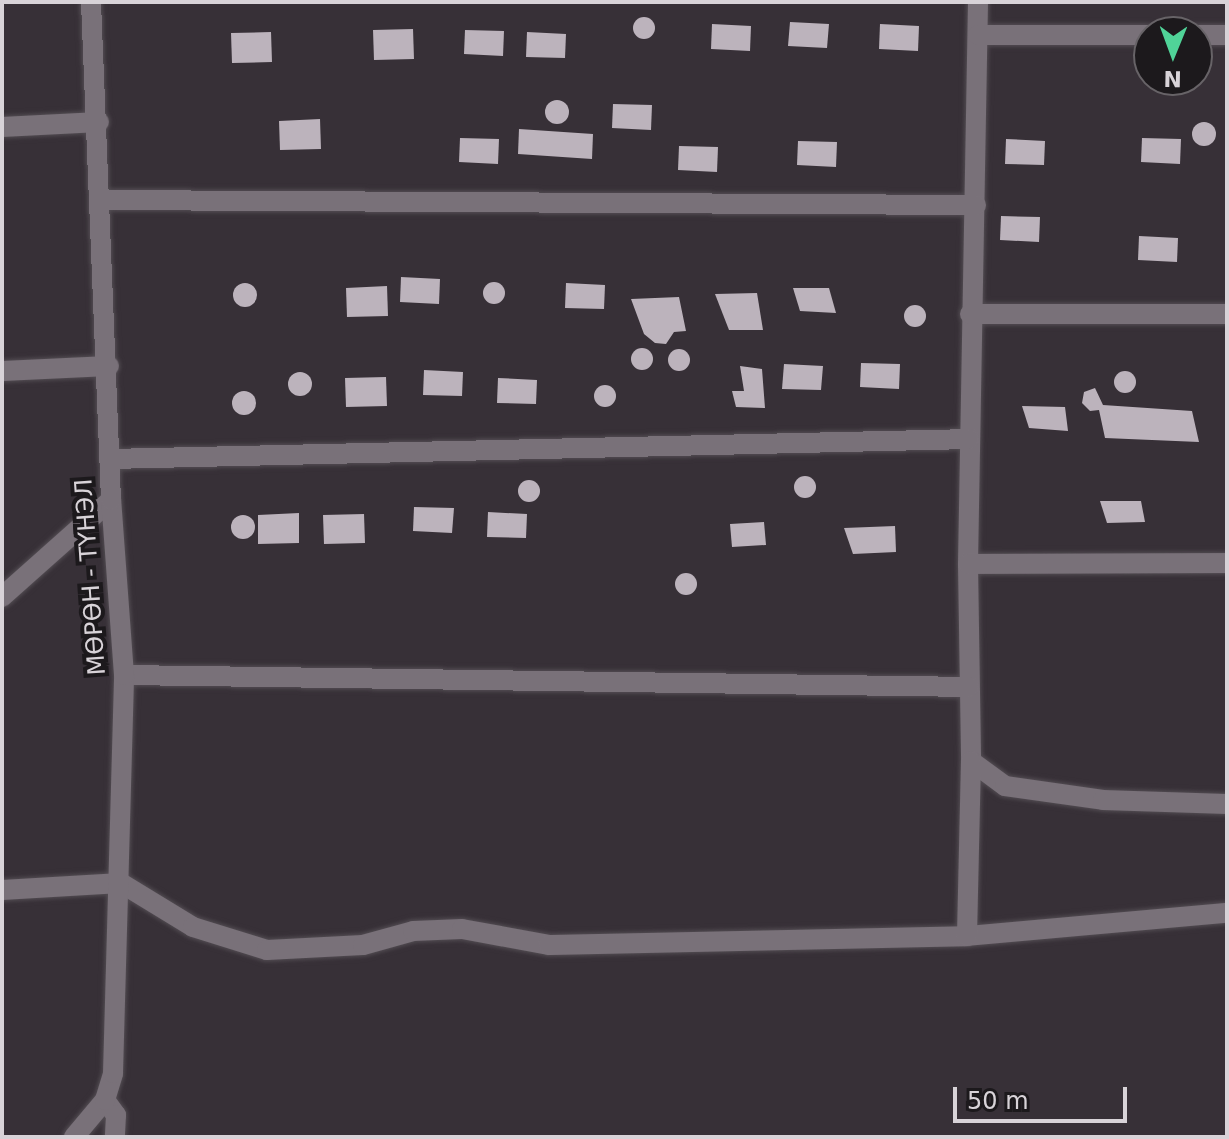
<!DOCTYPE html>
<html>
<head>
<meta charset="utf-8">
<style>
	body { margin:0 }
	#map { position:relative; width:1229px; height:1139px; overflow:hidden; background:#373037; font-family:"DejaVu Sans",sans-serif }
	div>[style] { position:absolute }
	.building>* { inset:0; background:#bcb3bc }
	.round { border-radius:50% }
	.roads { filter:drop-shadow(0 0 2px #524c52) drop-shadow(0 0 2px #524c52) }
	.minor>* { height:20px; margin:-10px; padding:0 10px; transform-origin:10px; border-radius:10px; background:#797179 }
	.tertiary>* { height:20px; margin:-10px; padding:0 10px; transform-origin:10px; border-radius:10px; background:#797179 }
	span { translate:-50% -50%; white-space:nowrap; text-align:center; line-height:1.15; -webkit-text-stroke:8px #1c191c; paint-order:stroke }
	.street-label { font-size:24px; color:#d8d3d8 }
	.frame { position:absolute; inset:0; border:4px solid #d8d3d8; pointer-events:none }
	.north { position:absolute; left:1133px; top:16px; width:80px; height:80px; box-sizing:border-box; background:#1c191c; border:2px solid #676367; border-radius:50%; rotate:181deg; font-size:22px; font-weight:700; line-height:32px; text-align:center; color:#d8d3d8 }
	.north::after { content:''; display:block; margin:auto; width:28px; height:36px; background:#50d398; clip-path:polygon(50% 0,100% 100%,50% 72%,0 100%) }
	.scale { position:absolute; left:953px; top:1087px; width:174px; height:36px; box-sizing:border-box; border:4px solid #d8d3d8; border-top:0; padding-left:10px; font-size:24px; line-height:28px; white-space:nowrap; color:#d8d3d8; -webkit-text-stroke:6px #1c191c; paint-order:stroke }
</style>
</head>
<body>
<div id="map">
	<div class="building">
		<i class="round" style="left:633px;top:17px;width:22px;height:22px"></i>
		<i style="clip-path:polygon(790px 22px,829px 24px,827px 48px,788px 46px)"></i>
		<i style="clip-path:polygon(712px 24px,751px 26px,750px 51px,711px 49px)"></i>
		<i style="clip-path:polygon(880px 24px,919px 26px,918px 51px,879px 49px)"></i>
		<i style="clip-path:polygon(413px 29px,414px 59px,374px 60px,373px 30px)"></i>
		<i style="clip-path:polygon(465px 30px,504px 31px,503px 56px,464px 54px)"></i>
		<i style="clip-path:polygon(271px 32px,272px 62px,232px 63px,231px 33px)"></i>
		<i style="clip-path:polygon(527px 32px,566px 34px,565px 58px,526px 57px)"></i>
		<i class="round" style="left:545px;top:100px;width:24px;height:24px"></i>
		<i style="clip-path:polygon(613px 104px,652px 105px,651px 130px,612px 128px)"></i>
		<i style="clip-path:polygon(320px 119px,321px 149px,280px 150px,279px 121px)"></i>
		<i class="round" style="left:1192px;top:122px;width:24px;height:24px"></i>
		<i style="clip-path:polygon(519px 129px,593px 134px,592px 159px,518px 154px)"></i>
		<i style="clip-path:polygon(460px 138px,499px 139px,498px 164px,459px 162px)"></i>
		<i style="clip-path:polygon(1142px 138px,1181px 139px,1180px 164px,1141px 162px)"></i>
		<i style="clip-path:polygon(1006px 139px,1045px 141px,1044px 165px,1005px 164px)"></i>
		<i style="clip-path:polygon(798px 141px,837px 142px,836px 167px,797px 165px)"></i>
		<i style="clip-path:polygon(679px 146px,718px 147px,717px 172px,678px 170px)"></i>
		<i style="clip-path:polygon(1001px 216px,1040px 217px,1039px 242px,1000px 240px)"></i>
		<i style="clip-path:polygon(1139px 236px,1178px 238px,1177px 262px,1138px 260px)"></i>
		<i style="clip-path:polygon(401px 277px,440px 279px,439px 304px,400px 302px)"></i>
		<i class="round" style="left:483px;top:282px;width:22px;height:22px"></i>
		<i style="clip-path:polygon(566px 283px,605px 285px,604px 309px,565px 308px)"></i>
		<i class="round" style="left:233px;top:283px;width:24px;height:24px"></i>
		<i style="clip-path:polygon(387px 286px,388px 316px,347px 317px,346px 288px)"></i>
		<i style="clip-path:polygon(793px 288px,829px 288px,836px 313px,800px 311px)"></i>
		<i style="clip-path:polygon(757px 293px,763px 330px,729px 330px,715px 294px)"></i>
		<i style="clip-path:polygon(679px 297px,686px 331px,674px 332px,666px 344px,655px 343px,644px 334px,631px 299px)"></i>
		<i class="round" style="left:904px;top:305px;width:22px;height:22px"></i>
		<i class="round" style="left:631px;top:348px;width:22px;height:22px"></i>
		<i class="round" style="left:668px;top:349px;width:22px;height:22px"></i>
		<i style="clip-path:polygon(861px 363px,900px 364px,899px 389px,860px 387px)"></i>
		<i style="clip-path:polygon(784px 364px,823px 366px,821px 390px,782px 389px)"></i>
		<i style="clip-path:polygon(740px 366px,762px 369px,765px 408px,736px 407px,732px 391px,744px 391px)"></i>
		<i style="clip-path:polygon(424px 370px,463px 372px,462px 396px,423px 395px)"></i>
		<i class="round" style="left:1114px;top:371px;width:22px;height:22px"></i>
		<i class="round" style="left:288px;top:372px;width:24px;height:24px"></i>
		<i style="clip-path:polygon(386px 377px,387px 406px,346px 407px,345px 378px)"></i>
		<i style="clip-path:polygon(498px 378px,537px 380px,536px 404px,497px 403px)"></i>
		<i class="round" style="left:594px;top:385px;width:22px;height:22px"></i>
		<i style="clip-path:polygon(1095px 388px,1103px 405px,1192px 411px,1199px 442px,1105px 438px,1099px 410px,1090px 411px,1082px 403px,1084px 392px)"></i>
		<i class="round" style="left:232px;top:391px;width:24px;height:24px"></i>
		<i style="clip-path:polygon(1022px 406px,1065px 407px,1068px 431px,1029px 428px)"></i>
		<i class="round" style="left:794px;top:476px;width:22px;height:22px"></i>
		<i class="round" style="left:518px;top:480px;width:22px;height:22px"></i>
		<i style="clip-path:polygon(1100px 501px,1141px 501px,1145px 522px,1107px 523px)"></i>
		<i style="clip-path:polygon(414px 507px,454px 508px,452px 533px,413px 531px)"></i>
		<i style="clip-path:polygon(488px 512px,527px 514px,526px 538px,487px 537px)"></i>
		<i style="clip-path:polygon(299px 513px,299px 543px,258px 544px,258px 515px)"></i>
		<i style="clip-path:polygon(364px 514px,365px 543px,324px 544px,323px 515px)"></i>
		<i class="round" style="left:231px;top:515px;width:24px;height:24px"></i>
		<i style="clip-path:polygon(764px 522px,766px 545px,732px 547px,730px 524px)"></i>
		<i style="clip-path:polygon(895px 526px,896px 552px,853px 554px,844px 528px)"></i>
		<i class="round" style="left:675px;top:573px;width:22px;height:22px"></i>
	</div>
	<div class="roads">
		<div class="minor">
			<i style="left:978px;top:2px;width:562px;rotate:91.02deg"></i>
			<i style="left:968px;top:564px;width:197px;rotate:89.1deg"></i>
			<i style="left:971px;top:761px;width:42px;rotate:36.3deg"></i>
			<i style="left:1005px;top:786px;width:99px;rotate:8.1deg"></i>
			<i style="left:1103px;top:800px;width:124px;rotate:1.8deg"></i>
			<i style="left:978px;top:35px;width:171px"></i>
			<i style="left:1197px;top:35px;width:30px"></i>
			<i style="left:2px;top:127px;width:97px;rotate:-3deg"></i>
			<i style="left:103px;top:200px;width:873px;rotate:0.33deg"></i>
			<i style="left:970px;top:314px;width:257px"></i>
			<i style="left:2px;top:371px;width:107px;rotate:-2.7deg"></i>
			<i style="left:110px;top:459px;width:859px;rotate:-1.33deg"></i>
			<i style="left:968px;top:564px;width:259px;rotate:-0.2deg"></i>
			<i style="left:2px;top:597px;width:146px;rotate:-41.7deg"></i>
			<i style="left:124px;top:675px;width:845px;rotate:0.81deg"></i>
			<i style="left:2px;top:890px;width:119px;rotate:-3.4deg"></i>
			<i style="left:121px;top:883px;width:84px;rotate:31.4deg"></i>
			<i style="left:193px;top:927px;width:77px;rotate:17.3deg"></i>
			<i style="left:267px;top:950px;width:96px;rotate:-3deg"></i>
			<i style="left:363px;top:945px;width:52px;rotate:-15.6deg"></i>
			<i style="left:413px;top:931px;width:49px;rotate:-2.3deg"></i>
			<i style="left:462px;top:929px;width:88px;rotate:10.4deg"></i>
			<i style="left:549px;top:945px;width:418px;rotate:-1.2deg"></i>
			<i style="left:967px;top:936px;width:261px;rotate:-5.1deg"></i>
			<i style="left:967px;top:936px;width:175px;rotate:-88.7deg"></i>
			<i style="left:105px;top:1100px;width:19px;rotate:54deg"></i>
			<i style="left:116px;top:1115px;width:22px;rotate:93deg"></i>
		</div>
		<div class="tertiary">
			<i style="left:74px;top:1137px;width:48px;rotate:-50deg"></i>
			<i style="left:105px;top:1100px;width:28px;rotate:-73deg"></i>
			<i style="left:113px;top:1073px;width:398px;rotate:-88.4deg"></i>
			<i style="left:124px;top:675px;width:175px;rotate:-94.2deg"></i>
			<i style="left:111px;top:500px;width:498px;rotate:-92.3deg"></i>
		</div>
	</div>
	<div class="street-label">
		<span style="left:91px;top:577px;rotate:-94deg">МӨРӨН - ТҮНЭЛ</span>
	</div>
	<div class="frame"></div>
	<div class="north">N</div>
	<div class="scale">50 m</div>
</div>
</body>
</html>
